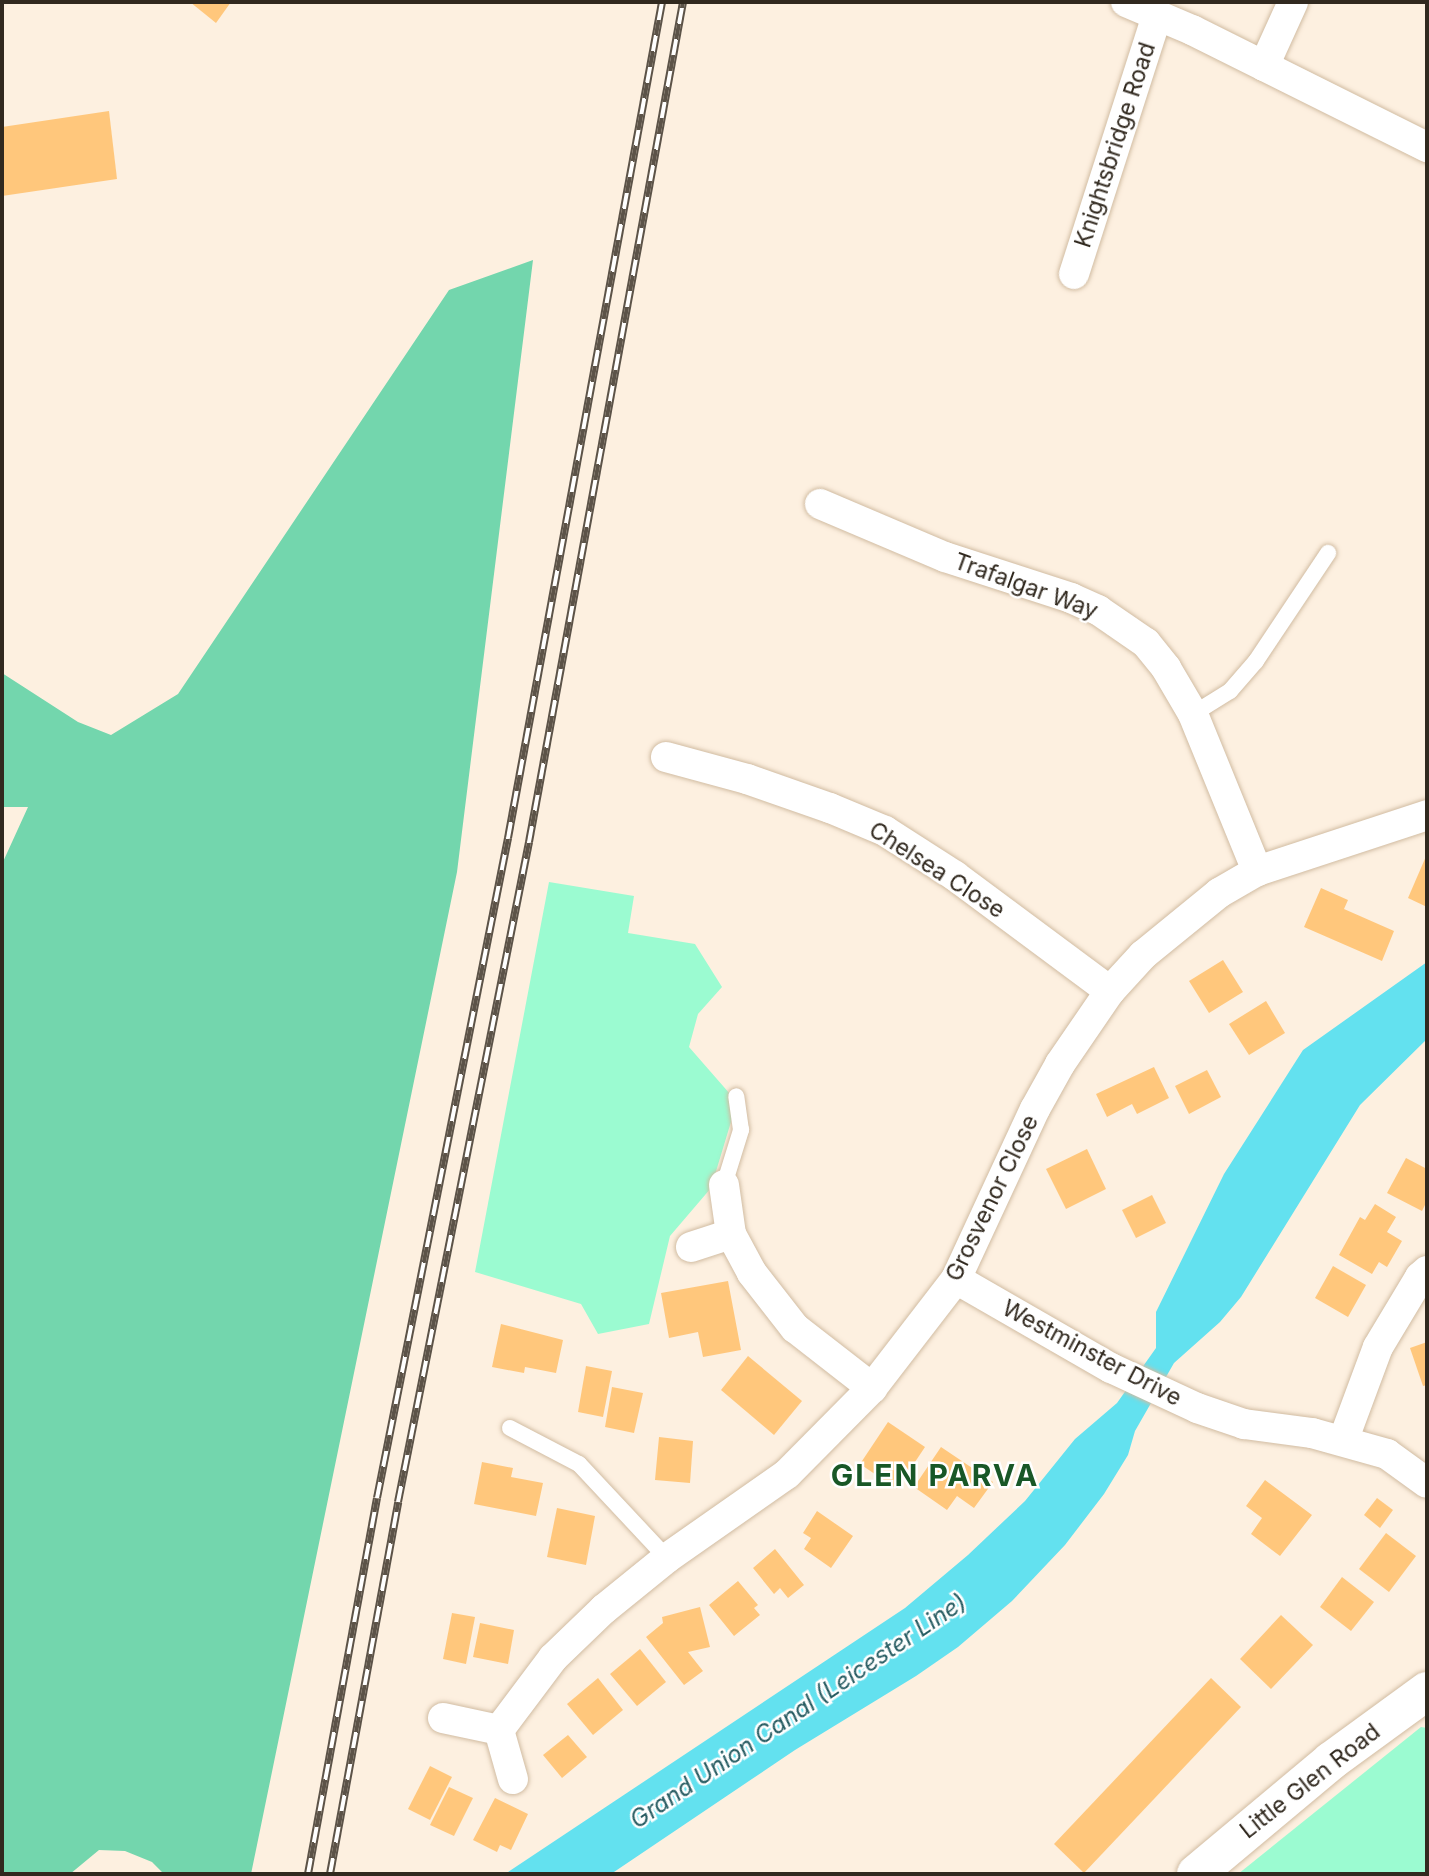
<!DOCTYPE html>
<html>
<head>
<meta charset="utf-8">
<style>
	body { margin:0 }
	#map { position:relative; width:1429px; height:1876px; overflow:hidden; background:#fdf0e0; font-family:Inter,sans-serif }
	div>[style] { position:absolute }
	.green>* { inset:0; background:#9bfbd1 }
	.forest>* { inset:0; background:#73d6ad }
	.water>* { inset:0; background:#63e1ef }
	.building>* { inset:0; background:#ffc77c }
	.roads { filter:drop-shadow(0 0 2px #d1bca2) drop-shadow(0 0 2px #d1bca2) }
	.service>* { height:16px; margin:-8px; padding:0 8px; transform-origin:8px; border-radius:8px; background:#fff }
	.minor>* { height:30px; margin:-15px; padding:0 15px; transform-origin:15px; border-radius:15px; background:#fff }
	.secondary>* { height:38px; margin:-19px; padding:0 19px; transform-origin:19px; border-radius:19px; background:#fff }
	.rail>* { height:8px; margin-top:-4px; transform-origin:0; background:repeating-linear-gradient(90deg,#fff 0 16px,#5c5348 0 32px); box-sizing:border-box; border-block:2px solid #5c5348 }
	span { translate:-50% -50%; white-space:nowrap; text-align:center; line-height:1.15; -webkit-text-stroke:5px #fff; paint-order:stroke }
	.street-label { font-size:23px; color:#31291f }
	.water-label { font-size:24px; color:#285d63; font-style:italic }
	.district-label { font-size:30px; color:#185727; font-weight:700; letter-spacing:2px }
	.frame { position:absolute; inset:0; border:4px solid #31291f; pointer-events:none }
</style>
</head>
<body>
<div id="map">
	<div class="green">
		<i style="clip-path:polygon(549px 882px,634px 896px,628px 933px,695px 944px,722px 987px,698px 1014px,689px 1047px,737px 1102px,711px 1188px,670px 1236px,649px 1324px,598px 1334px,581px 1304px,475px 1272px)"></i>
		<i style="clip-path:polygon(1421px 1727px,1427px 1728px,1427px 1874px,1238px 1874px)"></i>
	</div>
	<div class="forest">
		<i style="clip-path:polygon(533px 260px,457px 872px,251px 1874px,164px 1874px,152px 1862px,125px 1851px,99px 1850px,70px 1874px,2px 1874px,2px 864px,28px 807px,2px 807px,2px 673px,78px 722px,111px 735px,178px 694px,449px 290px)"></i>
	</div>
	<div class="water">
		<i style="clip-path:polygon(1427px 962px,1427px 1039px,1360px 1105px,1241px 1297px,1220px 1322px,1174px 1363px,1135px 1431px,1128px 1455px,1104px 1494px,1065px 1545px,1012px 1601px,958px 1647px,916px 1676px,795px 1750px,611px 1874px,505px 1874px,905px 1608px,968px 1555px,1025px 1501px,1075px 1439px,1117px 1403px,1156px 1348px,1156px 1312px,1224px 1174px,1303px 1050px)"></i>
	</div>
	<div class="building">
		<i style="clip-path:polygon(190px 2px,231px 2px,216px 23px)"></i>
		<i style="clip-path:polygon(109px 111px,117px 179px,2px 196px,2px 127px)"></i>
		<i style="clip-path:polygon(1427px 854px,1427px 907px,1408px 898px)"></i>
		<i style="clip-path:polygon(1321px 888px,1348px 900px,1344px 909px,1394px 931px,1382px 961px,1304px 927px)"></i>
		<i style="clip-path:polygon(1223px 960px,1243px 992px,1209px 1013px,1189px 981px)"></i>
		<i style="clip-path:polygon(1266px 1001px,1285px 1033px,1249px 1055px,1229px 1024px)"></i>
		<i style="clip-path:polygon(1154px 1067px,1169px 1098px,1137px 1114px,1132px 1104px,1107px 1117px,1096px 1094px)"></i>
		<i style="clip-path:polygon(1207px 1070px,1221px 1097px,1189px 1114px,1175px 1086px)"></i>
		<i style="clip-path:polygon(1087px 1149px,1106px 1189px,1066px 1209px,1046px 1169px)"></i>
		<i style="clip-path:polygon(1406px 1158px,1427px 1169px,1427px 1201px,1422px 1211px,1387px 1193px)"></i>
		<i style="clip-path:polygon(1152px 1195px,1166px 1223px,1136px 1238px,1122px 1210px)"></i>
		<i style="clip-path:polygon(1375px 1204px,1396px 1217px,1387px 1232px,1402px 1241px,1387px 1267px,1379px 1262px,1372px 1274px,1339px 1255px,1360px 1217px,1365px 1220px)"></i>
		<i style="clip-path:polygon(1333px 1266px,1366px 1285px,1348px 1317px,1315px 1298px)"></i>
		<i style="clip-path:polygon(728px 1281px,741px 1350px,703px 1357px,698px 1332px,669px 1338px,661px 1293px)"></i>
		<i style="clip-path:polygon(501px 1324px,563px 1340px,556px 1373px,525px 1367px,524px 1373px,492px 1367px)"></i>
		<i style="clip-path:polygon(1427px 1342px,1427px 1385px,1423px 1386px,1410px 1348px)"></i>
		<i style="clip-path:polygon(748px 1356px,802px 1401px,774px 1435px,721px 1390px)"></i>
		<i style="clip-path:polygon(586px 1366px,612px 1371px,603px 1417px,578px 1412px)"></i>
		<i style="clip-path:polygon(612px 1387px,643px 1393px,634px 1433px,605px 1427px)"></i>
		<i style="clip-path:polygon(888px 1422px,925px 1447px,897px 1489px,860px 1464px)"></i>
		<i style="clip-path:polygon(659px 1437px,693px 1441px,690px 1483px,655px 1480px)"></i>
		<i style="clip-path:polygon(941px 1447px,993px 1482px,974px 1508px,957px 1496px,947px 1510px,914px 1487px)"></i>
		<i style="clip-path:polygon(482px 1462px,513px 1468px,511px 1477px,543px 1483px,536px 1516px,474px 1504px)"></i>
		<i style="clip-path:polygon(1265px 1480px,1312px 1515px,1280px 1556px,1251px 1534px,1262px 1518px,1246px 1506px)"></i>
		<i style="clip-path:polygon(1377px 1498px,1393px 1510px,1380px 1528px,1364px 1515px)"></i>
		<i style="clip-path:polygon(557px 1508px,595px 1516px,586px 1565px,547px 1557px)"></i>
		<i style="clip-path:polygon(817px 1511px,853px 1536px,831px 1568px,804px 1549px,811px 1538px,803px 1533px)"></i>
		<i style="clip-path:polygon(1386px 1533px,1416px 1556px,1389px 1592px,1359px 1569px)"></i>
		<i style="clip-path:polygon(775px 1549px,804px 1585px,788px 1598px,780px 1588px,774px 1594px,753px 1568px)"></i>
		<i style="clip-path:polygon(1342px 1577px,1374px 1602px,1351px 1631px,1320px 1607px)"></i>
		<i style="clip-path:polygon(738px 1581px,758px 1605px,754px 1608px,760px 1615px,734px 1636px,709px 1605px)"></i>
		<i style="clip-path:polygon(700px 1607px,710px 1647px,688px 1652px,703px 1671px,684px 1685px,646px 1637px,663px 1623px,662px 1617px)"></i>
		<i style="clip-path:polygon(452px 1613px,475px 1617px,466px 1664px,443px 1659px)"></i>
		<i style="clip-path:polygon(1281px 1615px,1313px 1645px,1271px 1689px,1240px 1659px)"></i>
		<i style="clip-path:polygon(480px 1623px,514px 1630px,508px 1664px,473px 1657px)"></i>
		<i style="clip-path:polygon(640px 1649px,666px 1682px,637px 1706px,610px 1674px)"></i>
		<i style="clip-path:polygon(598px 1678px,623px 1710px,593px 1735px,567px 1704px)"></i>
		<i style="clip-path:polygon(1211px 1678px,1241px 1707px,1084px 1873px,1054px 1844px)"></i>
		<i style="clip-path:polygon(568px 1735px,587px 1757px,562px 1778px,543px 1755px)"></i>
		<i style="clip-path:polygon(430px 1766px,452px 1777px,430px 1820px,408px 1809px)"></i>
		<i style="clip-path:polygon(449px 1787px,473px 1798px,454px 1836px,430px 1825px)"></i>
		<i style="clip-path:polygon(495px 1798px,528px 1814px,511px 1850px,500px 1845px,497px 1852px,473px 1840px)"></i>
	</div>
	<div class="roads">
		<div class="service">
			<i style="left:1193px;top:714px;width:44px;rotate:-31.9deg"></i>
			<i style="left:1230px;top:691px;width:40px;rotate:-49deg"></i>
			<i style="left:1256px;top:661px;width:130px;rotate:-56.3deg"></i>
			<i style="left:724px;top:1185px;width:58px;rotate:-72.8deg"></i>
			<i style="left:741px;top:1130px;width:34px;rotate:-98deg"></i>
			<i style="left:510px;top:1428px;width:78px;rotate:27.6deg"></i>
			<i style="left:579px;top:1464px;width:129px;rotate:46.9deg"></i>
		</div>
		<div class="minor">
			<i style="left:1126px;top:2px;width:72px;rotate:23deg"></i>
			<i style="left:1192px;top:30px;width:263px;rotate:26.5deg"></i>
			<i style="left:1264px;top:66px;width:70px;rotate:-65.6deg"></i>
			<i style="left:1074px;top:274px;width:272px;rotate:-72.2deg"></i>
			<i style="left:820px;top:504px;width:136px;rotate:23deg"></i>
			<i style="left:945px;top:557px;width:133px;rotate:18deg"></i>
			<i style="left:1071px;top:598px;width:30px;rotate:24deg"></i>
			<i style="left:1098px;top:610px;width:58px;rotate:34.5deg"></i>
			<i style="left:1146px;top:643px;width:32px;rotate:51deg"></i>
			<i style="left:1166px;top:668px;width:53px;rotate:59.6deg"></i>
			<i style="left:1193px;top:714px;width:170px;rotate:67.8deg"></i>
			<i style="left:666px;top:757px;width:84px;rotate:15.2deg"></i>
			<i style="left:747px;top:779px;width:88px;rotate:19.3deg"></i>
			<i style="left:830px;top:808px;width:60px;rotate:22.7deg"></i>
			<i style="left:885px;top:831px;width:83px;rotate:32.7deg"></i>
			<i style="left:955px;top:876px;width:193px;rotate:36.6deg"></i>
			<i style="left:724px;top:1185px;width:49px;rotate:81.9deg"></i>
			<i style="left:731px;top:1234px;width:44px;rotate:61.7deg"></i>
			<i style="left:752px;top:1273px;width:70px;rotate:52deg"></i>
			<i style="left:795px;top:1328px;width:98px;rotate:37.9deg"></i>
			<i style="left:691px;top:1247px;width:42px;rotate:-18deg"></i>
			<i style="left:956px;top:1279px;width:179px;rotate:29.9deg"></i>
			<i style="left:1111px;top:1368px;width:95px;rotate:24.9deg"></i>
			<i style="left:1197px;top:1408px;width:50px;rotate:18.8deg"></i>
			<i style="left:1244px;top:1424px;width:69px;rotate:7.5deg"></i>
			<i style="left:1312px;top:1433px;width:78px;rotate:15.6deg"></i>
			<i style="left:1387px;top:1454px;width:49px;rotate:35.9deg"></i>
			<i style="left:1343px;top:1441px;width:100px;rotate:-69.6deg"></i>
			<i style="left:1378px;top:1347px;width:82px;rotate:-59deg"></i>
			<i style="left:1420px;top:1277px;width:9px;rotate:-41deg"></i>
			<i style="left:443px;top:1718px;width:57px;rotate:12.1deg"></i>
			<i style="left:499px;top:1730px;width:51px;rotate:74.1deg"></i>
			<i style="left:499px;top:1730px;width:90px;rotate:-53.1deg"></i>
			<i style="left:553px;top:1658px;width:71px;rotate:-43.9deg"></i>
			<i style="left:604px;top:1609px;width:81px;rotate:-39deg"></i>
			<i style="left:667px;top:1558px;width:146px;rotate:-35deg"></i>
			<i style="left:787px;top:1474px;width:121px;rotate:-45.3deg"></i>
			<i style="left:872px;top:1388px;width:138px;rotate:-52.4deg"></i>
			<i style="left:956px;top:1279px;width:187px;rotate:-65.1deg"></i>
			<i style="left:1035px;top:1109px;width:51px;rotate:-60.9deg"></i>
			<i style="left:1060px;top:1064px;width:88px;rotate:-55.6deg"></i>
			<i style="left:1110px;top:991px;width:49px;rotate:-47.5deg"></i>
			<i style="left:1143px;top:955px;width:98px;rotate:-39.2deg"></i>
			<i style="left:1219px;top:893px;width:44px;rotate:-30.1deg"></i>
			<i style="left:1257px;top:871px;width:179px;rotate:-18.2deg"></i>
		</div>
		<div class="secondary">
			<i style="left:1196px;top:1874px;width:176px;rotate:-39.9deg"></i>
			<i style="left:1331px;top:1761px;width:119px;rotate:-36.1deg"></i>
		</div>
	</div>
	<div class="rail">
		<i style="left:308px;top:1874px;width:382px;rotate:-79.6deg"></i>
		<i style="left:377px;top:1498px;width:673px;rotate:-78.77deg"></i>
		<i style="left:508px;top:838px;width:850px;rotate:-79.56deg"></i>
		<i style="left:330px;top:1874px;width:378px;rotate:-79.6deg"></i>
		<i style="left:398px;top:1502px;width:673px;rotate:-78.77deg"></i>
		<i style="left:529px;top:842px;width:854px;rotate:-79.61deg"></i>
	</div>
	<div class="street-label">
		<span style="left:1115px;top:145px;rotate:-72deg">Knightsbridge Road</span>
		<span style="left:1026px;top:586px;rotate:20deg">Trafalgar Way</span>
		<span style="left:937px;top:870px;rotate:33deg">Chelsea Close</span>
		<span style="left:992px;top:1198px;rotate:-64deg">Grosvenor Close</span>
		<span style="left:1092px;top:1353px;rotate:28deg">Westminster Drive</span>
		<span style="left:1310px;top:1781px;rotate:-38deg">Little Glen Road</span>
	</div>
	<div class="water-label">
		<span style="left:798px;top:1711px;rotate:-34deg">Grand Union Canal (Leicester Line)</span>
	</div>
	<div class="district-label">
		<span style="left:935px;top:1475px">GLEN PARVA</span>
	</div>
	<div class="frame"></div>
</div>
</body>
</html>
